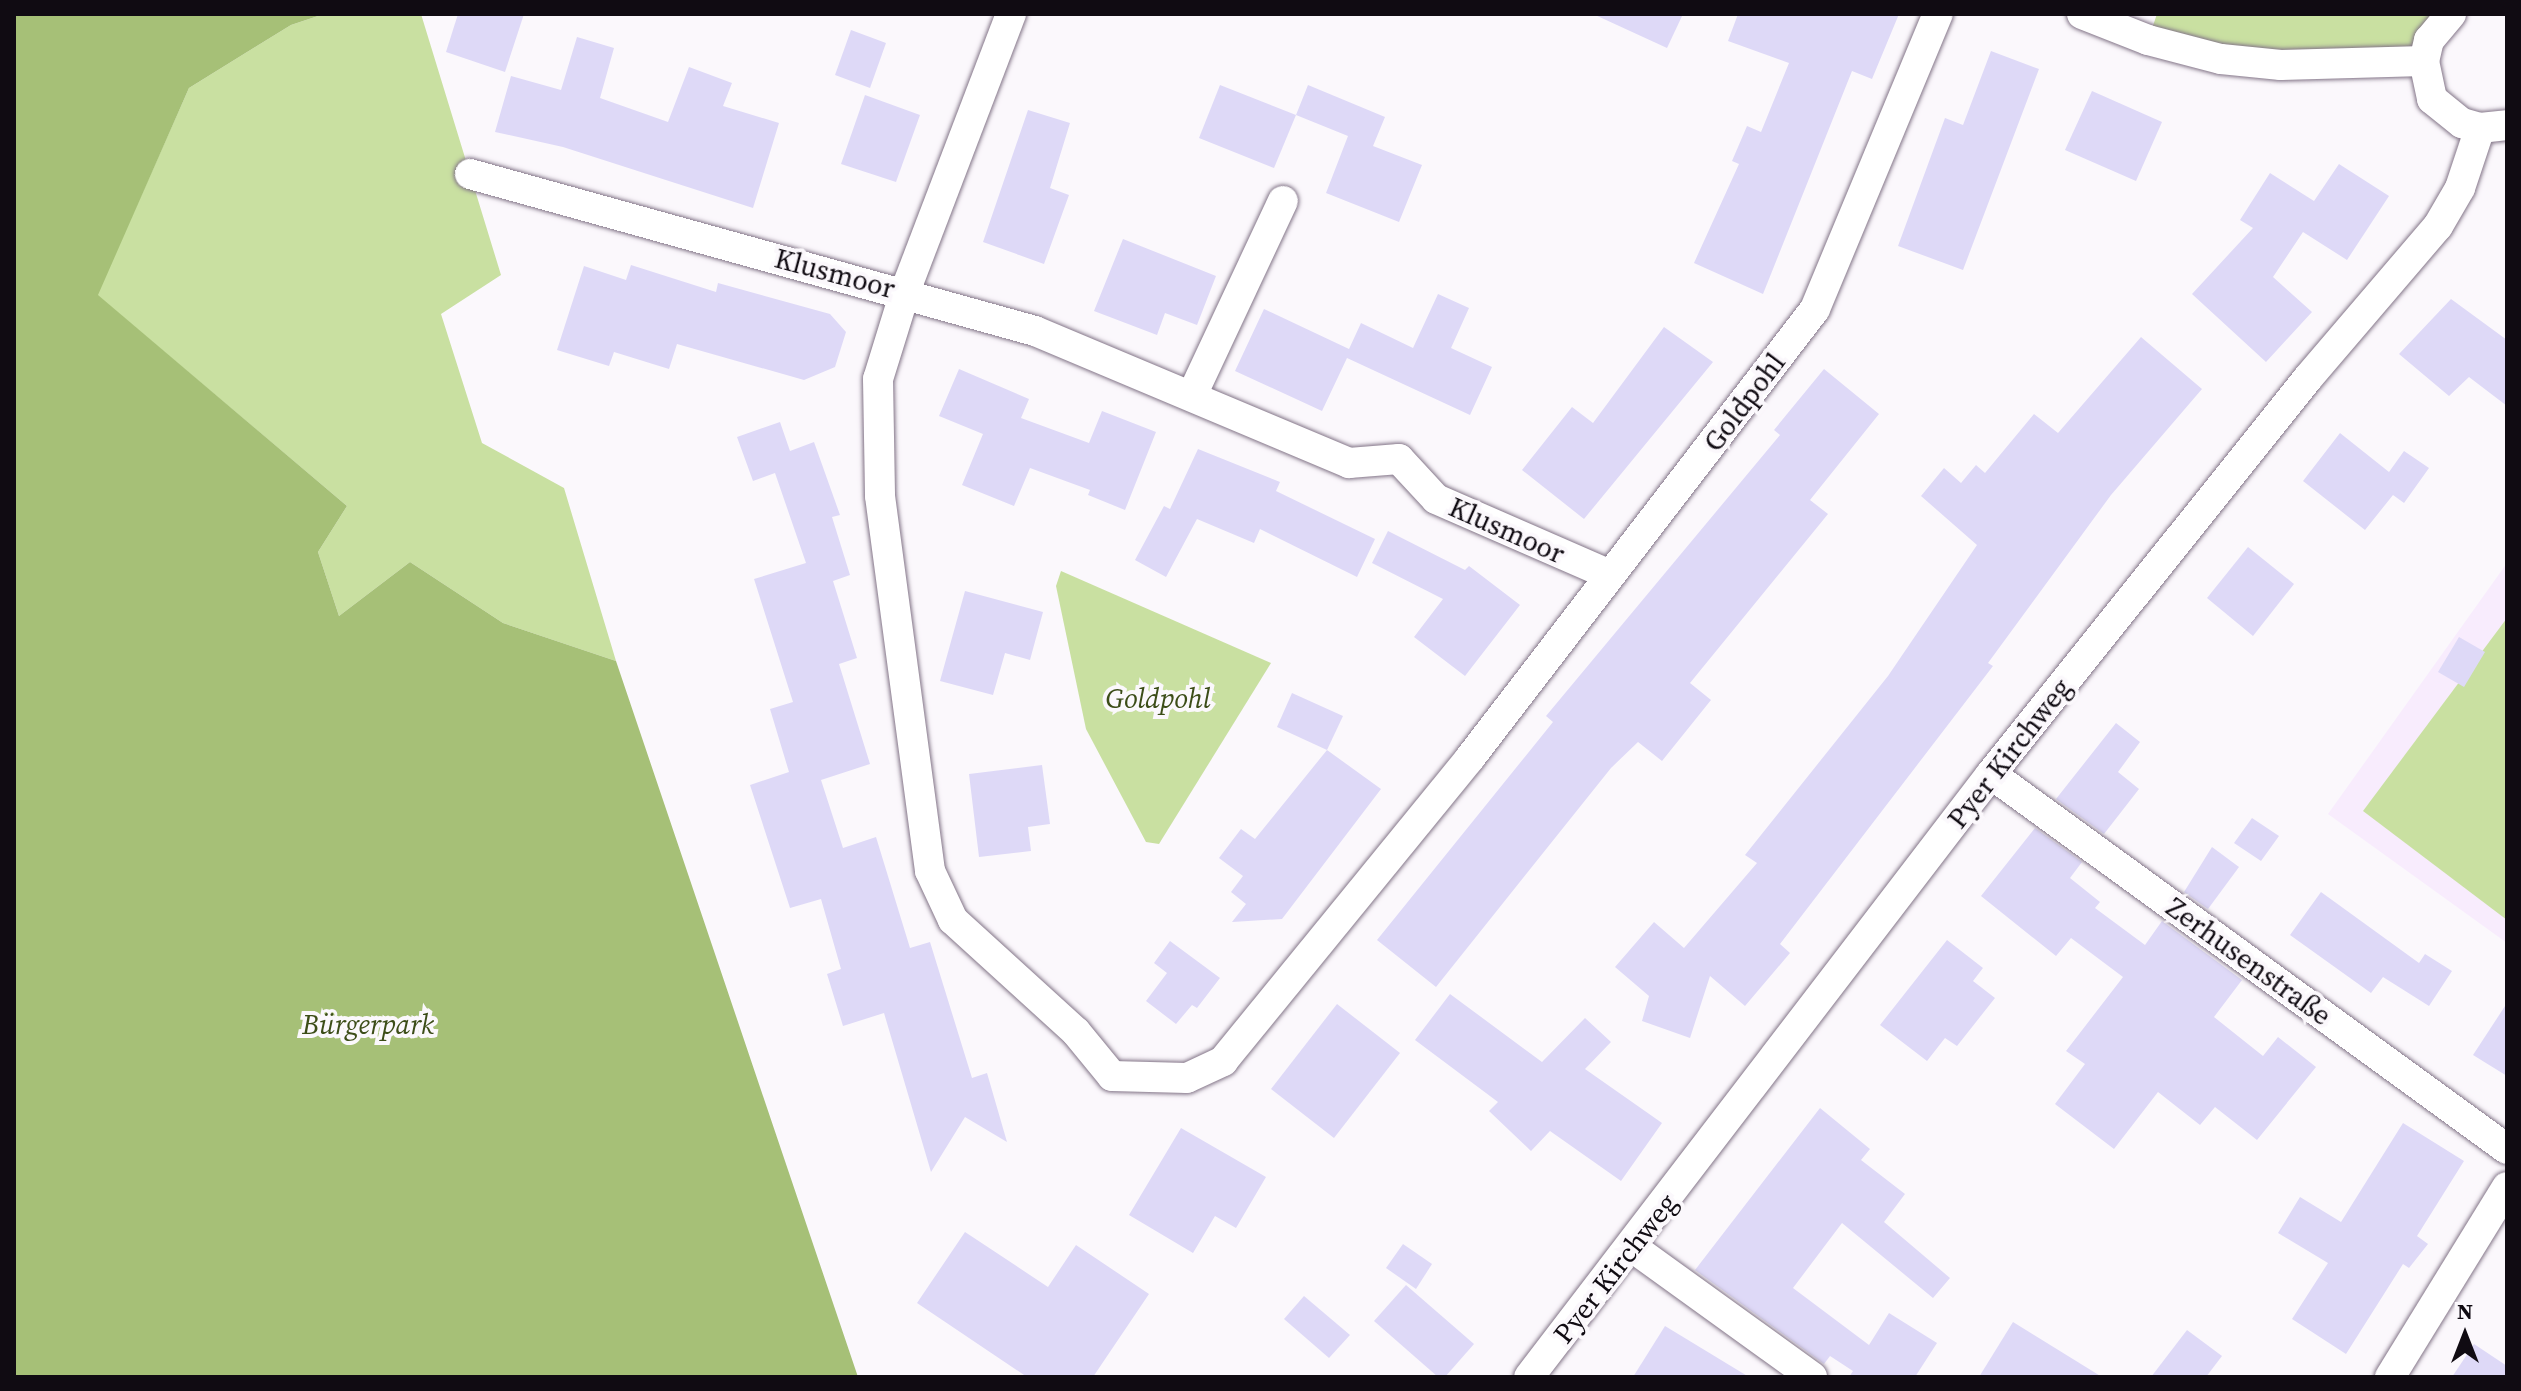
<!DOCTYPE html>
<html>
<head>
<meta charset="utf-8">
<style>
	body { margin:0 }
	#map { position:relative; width:2521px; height:1391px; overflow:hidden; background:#fbf8fc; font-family:"Source Serif 4",serif }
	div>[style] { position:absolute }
	.built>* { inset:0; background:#f8ecfd }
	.green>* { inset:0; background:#c9e0a1 }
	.forest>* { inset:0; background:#a6c077 }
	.building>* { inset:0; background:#ded9f7 }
	.roads { filter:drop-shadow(0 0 2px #837588) drop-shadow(0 0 2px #837588) }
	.street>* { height:30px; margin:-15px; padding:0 15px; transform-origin:15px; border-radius:15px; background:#fff }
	span { translate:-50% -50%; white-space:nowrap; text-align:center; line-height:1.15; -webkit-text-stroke:8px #fbf8fc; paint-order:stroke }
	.street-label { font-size:28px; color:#100b12 }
	.park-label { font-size:28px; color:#3c4d18; font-style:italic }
	.frame { position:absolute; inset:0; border:16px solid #100b12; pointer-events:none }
	.north { position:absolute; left:2425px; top:1295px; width:80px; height:80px; -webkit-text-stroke:6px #fbf8fc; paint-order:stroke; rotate:0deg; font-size:22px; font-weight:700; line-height:32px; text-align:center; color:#100b12 }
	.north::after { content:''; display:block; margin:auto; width:28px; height:36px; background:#100b12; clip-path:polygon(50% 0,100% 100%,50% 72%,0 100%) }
</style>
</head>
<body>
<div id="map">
	<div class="built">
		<i style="clip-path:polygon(2507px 563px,2507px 943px,2328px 814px)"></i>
	</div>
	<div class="green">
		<i style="clip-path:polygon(324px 14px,421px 14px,501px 275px,441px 314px,482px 443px,564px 488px,616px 661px,503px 623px,410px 562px,339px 616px,318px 552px,347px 506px,97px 295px,189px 88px,291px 25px)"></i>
		<i style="clip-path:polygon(2157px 14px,2451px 14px,2424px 61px,2281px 65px,2148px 40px)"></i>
		<i style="clip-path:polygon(1061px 571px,1271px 663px,1159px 844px,1146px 842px,1086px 729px,1056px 586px)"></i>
		<i style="clip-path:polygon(2507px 618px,2507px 920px,2363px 811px)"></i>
	</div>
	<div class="forest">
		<i style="clip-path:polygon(14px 14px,324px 14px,291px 25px,189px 88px,98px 295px,347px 506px,318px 552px,339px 616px,410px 562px,503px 623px,616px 661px,858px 1377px,14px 1377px)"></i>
	</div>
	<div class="building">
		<i style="clip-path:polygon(458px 14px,524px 14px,505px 72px,446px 52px)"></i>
		<i style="clip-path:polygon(1593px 14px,1683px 14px,1667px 48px)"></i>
		<i style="clip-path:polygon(1738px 14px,1899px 14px,1872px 79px,1852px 71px,1763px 294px,1694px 263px,1739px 164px,1732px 161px,1747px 126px,1761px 132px,1789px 63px,1728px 41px)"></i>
		<i style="clip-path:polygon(851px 30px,886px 43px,870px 88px,835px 75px)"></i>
		<i style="clip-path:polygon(577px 37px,614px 48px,600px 98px,668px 122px,689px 67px,732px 83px,723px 106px,779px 123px,753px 208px,563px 147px,495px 132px,511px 76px,561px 90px)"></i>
		<i style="clip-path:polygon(1991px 51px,2039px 69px,1963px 270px,1898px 246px,1945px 118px,1963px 125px)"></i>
		<i style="clip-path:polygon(1220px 85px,1296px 115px,1274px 168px,1199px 138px)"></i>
		<i style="clip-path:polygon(1308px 85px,1385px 117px,1373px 146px,1422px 165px,1399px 222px,1326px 193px,1348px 136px,1296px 115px)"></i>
		<i style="clip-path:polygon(2092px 91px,2162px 122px,2136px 181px,2065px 150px)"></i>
		<i style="clip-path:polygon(865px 95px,920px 115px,896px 182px,841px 164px)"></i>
		<i style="clip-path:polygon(1028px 110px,1070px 123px,1050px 188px,1069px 195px,1044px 264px,983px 242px)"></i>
		<i style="clip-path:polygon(2339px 164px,2389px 196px,2347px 260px,2303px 232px,2273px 277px,2312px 312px,2266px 362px,2192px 294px,2253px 228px,2240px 220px,2270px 173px,2314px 201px)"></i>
		<i style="clip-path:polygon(1123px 239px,1216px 276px,1197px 325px,1165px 313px,1157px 335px,1094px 311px)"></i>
		<i style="clip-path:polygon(631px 265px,716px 292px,718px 283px,830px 314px,846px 332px,835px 367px,804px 380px,677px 344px,669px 369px,614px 352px,609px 366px,557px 350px,584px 266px,626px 280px)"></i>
		<i style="clip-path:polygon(1438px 294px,1469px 308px,1451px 348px,1492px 367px,1470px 415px,1347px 358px,1322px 411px,1235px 371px,1264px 309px,1349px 349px,1361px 323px,1413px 348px)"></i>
		<i style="clip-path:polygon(2451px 299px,2507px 340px,2507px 406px,2469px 377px,2449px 396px,2399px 354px)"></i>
		<i style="clip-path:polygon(1664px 327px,1713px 362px,1584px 519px,1522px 470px,1572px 407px,1593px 423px)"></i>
		<i style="clip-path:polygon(2141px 337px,2202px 389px,2111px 495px,1988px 663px,1993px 666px,1780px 944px,1790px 953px,1745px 1006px,1710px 976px,1690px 1038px,1642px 1021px,1649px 996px,1615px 967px,1654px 922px,1684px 948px,1757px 863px,1745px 855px,1888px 676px,1977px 545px,1921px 496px,1944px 468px,1961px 483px,1976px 465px,1985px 473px,2034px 414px,2058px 433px)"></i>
		<i style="clip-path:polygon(959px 369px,1029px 399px,1021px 418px,1089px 443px,1102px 411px,1156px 432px,1125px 510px,1088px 495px,1090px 490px,1030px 468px,1014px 506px,962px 485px,983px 434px,939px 416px)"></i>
		<i style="clip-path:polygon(1824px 369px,1879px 414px,1810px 500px,1828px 514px,1690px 683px,1711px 700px,1662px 761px,1638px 742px,1611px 768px,1436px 987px,1377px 940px,1553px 722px,1546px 716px,1780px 435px,1774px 430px)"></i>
		<i style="clip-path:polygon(780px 422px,790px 451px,814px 442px,840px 515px,832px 517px,850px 575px,833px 581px,857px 658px,839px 664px,870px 764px,821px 780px,843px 848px,876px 837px,910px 948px,930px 942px,972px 1078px,987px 1073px,1007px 1142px,965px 1117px,931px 1172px,884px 1013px,843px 1026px,827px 974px,841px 969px,821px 899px,790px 908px,750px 785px,789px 772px,770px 709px,793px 702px,754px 579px,806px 563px,775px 473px,753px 481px,737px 437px)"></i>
		<i style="clip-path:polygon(2340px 433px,2389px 472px,2404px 451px,2429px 468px,2404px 503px,2393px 495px,2365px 530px,2303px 481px)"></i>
		<i style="clip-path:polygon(1198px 449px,1280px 482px,1276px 491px,1375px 539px,1357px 577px,1260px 529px,1254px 543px,1197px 519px,1166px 577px,1135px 560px,1164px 506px,1170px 509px)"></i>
		<i style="clip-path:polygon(1388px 531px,1465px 570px,1469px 566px,1520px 605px,1465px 676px,1414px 637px,1443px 599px,1372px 563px)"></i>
		<i style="clip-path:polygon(2248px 547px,2294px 584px,2253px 636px,2207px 598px)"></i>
		<i style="clip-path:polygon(965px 591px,1043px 612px,1030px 660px,1005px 653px,993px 695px,940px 681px)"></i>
		<i style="clip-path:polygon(2459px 637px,2485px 652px,2464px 687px,2438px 672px)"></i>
		<i style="clip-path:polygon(1292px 693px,1343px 716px,1327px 750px,1277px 727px)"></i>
		<i style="clip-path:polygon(2116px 723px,2140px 742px,2118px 772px,2139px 789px,2104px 834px,2056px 799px)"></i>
		<i style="clip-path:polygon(1327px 750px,1381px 789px,1282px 919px,1232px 922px,1246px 904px,1231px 892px,1243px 876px,1219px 858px,1241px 829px,1255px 839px)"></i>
		<i style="clip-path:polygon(1042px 765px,1050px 824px,1028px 827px,1031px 851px,979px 857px,969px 774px)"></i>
		<i style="clip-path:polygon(2252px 818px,2279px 836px,2261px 861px,2234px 843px)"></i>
		<i style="clip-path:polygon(2035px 828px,2082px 862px,2070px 878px,2100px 902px,2095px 908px,2145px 945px,2162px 921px,2242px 980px,2214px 1017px,2263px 1056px,2278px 1037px,2316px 1067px,2257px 1140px,2215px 1107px,2200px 1125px,2158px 1092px,2114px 1149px,2055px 1104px,2085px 1064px,2066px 1051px,2123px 977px,2071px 938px,2056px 956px,1981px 896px)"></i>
		<i style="clip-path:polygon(2212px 847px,2239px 867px,2208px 909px,2184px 892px)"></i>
		<i style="clip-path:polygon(2321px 892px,2419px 963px,2425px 954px,2452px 971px,2429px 1006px,2383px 977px,2371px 993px,2290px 935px)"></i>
		<i style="clip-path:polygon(1947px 940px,1983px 968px,1973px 981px,1995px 998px,1957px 1046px,1945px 1038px,1927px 1061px,1880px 1025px)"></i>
		<i style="clip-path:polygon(1170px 941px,1220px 978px,1197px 1008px,1192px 1005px,1176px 1024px,1146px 1001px,1167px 973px,1154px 963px)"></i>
		<i style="clip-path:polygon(1450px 994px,1542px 1062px,1585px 1018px,1611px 1042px,1585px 1069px,1662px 1123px,1621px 1181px,1550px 1131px,1531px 1151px,1489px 1111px,1498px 1102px,1415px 1040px)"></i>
		<i style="clip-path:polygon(2507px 1003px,2507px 1076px,2473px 1055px)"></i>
		<i style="clip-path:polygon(1337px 1004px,1400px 1053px,1334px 1138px,1271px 1089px)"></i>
		<i style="clip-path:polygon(1820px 1108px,1870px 1149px,1861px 1160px,1905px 1194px,1884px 1222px,1950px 1278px,1933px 1298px,1842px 1223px,1793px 1288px,1869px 1345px,1889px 1313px,1937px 1343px,1915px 1377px,1849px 1377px,1853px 1371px,1830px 1356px,1824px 1364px,1695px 1270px)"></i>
		<i style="clip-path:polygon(2403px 1123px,2464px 1161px,2417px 1236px,2428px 1244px,2409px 1268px,2403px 1264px,2346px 1354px,2292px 1319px,2328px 1263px,2278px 1233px,2300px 1197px,2341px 1222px)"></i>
		<i style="clip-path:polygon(1181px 1128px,1266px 1177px,1236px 1228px,1215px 1216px,1193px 1253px,1129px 1215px)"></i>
		<i style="clip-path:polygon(965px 1232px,1048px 1287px,1076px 1245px,1149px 1294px,1093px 1377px,1027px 1377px,917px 1303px)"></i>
		<i style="clip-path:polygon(1403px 1244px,1432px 1264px,1416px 1289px,1386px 1268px)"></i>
		<i style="clip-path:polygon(1406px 1285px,1474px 1344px,1445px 1377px,1438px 1377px,1374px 1321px)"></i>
		<i style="clip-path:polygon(1304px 1296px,1350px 1335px,1329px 1358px,1284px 1319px)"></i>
		<i style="clip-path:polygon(2013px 1322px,2102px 1377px,1979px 1377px)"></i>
		<i style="clip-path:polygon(1665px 1326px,1749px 1377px,1633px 1377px)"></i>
		<i style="clip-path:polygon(2187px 1330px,2222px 1356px,2206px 1377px,2151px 1377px)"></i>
		<i style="clip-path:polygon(2474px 1344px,2507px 1366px,2507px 1377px,2452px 1377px)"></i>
	</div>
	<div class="roads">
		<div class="street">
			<i style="left:1011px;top:14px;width:298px;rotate:110.9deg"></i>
			<i style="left:905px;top:292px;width:91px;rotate:107.2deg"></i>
			<i style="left:878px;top:379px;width:117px;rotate:89deg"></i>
			<i style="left:880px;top:496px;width:378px;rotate:82.4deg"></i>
			<i style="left:930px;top:871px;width:54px;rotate:64.9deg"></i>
			<i style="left:953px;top:920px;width:166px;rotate:42.3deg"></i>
			<i style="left:1076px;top:1032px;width:57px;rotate:50.7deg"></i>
			<i style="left:1112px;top:1076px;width:75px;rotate:1.5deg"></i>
			<i style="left:1187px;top:1078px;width:40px;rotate:-25deg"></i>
			<i style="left:1223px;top:1061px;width:391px;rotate:-50.8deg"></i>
			<i style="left:1470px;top:758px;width:566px;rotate:-52.46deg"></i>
			<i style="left:1815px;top:309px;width:320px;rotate:-67.4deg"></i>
			<i style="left:2082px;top:14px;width:71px;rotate:21.5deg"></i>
			<i style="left:2148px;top:40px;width:75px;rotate:14.6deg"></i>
			<i style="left:2221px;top:59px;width:60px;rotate:5.7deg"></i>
			<i style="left:2281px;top:65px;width:143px;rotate:-1.6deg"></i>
			<i style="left:2451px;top:14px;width:34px;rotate:130deg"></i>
			<i style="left:2429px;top:40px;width:22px;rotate:103deg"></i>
			<i style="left:2424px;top:61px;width:39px;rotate:78deg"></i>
			<i style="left:2432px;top:99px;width:38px;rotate:39deg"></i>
			<i style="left:2462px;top:123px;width:19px;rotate:16deg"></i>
			<i style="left:2480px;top:128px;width:27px;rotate:-6deg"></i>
			<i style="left:470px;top:174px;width:586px;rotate:15.53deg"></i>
			<i style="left:1035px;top:331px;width:341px;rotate:22.8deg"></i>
			<i style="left:1349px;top:463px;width:50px;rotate:-4.6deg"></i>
			<i style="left:1399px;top:459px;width:54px;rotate:47.2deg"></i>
			<i style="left:1436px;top:499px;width:190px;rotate:23.6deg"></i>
			<i style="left:1193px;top:393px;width:212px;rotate:-64.9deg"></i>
			<i style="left:1991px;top:774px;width:638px;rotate:36.01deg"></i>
			<i style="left:1632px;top:1247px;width:222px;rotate:35.8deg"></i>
			<i style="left:1529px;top:1377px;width:760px;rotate:-52.54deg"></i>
			<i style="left:1991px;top:774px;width:507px;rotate:-51.32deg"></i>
			<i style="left:2308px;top:378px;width:200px;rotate:-49.5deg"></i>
			<i style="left:2438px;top:226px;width:44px;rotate:-59.9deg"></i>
			<i style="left:2460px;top:188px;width:63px;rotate:-71.6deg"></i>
			<i style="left:2390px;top:1377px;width:223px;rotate:-58.4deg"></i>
		</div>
	</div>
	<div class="street-label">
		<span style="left:835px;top:273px;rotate:15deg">Klusmoor</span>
		<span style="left:1744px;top:402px;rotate:-53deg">Goldpohl</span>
		<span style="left:1507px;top:530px;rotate:24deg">Klusmoor</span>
		<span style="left:2009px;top:753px;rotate:-52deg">Pyer Kirchweg</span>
		<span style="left:2249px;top:961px;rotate:36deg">Zerhusenstraße</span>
		<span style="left:1615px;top:1268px;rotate:-52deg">Pyer Kirchweg</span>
	</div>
	<div class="park-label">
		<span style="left:1158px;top:698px">Goldpohl</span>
		<span style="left:368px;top:1024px">Bürgerpark</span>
	</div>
	<div class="frame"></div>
	<div class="north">N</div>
</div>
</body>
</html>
